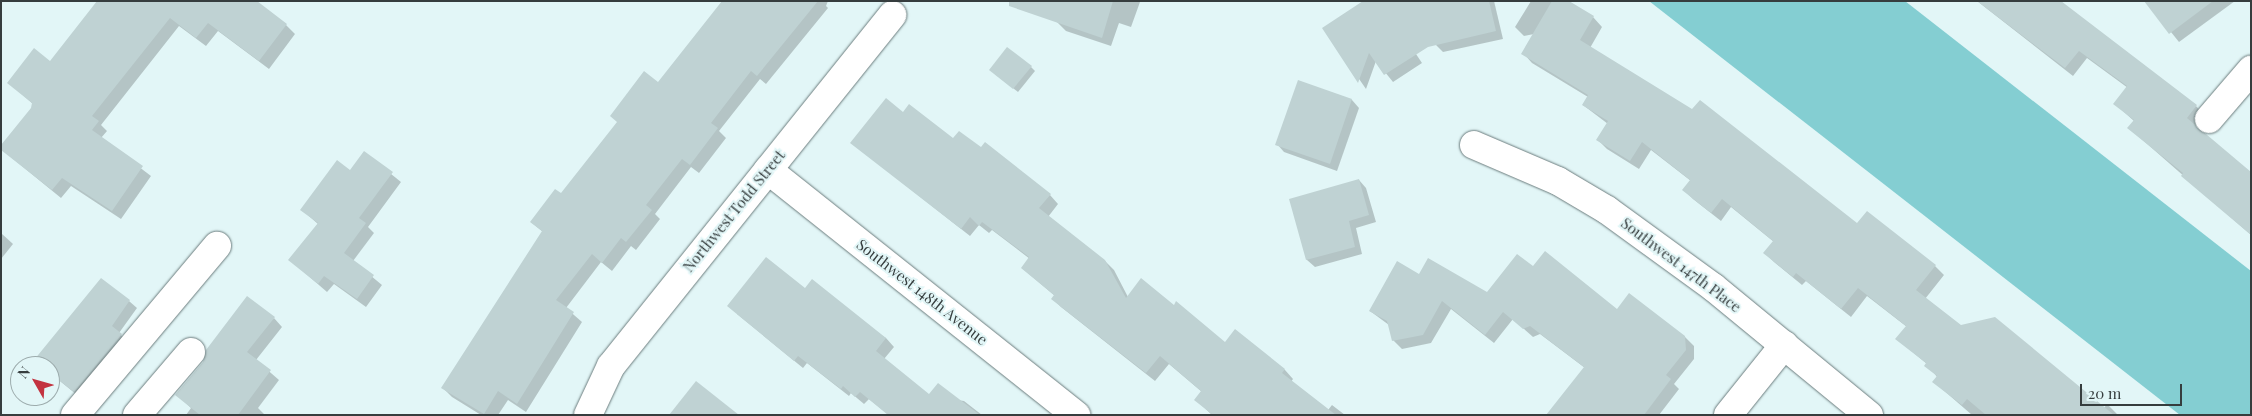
<!DOCTYPE html>
<html>
<head>
<meta charset="utf-8">
<style>
	body { margin:0 }
	#map { position:relative; width:2252px; height:416px; overflow:hidden; background:#e2f6f7; font-family:"Playfair Display",serif }
	div>[style] { position:absolute }
	.green>* { inset:0; background:#84ced2 }
	.shadow>* { inset:0; background:#0003 }
	.building>* { inset:0; background:#bfd2d3 }
	.roads { filter:drop-shadow(0 0 1px #6b7c7d) drop-shadow(0 0 1px #6b7c7d) }
	.minor>* { height:28px; margin:-14px; padding:0 14px; transform-origin:14px; border-radius:14px; background:#fff }
	span { translate:-50% -50%; white-space:nowrap; text-align:center; line-height:1.15; -webkit-text-stroke:4px #e2f6f7; paint-order:stroke }
	.street-label { font-size:15px; color:#363d3e }
	.frame { position:absolute; inset:0; border:2px solid #363d3e; pointer-events:none }
	.north { position:absolute; left:10px; top:356px; width:50px; height:50px; box-sizing:border-box; background:#e2f6f7; border:1px solid #9dacad; border-radius:50%; rotate:308deg; font-size:14px; font-weight:700; line-height:20px; text-align:center; color:#363d3e }
	.north::after { content:''; display:block; margin:auto; width:18px; height:22px; background:#c33340; clip-path:polygon(50% 0,100% 100%,50% 72%,0 100%) }
	.scale { position:absolute; left:2080px; top:384px; width:102px; height:22px; box-sizing:border-box; border:2px solid #363d3e; border-top:0; padding-left:6px; font-size:15px; line-height:18px; white-space:nowrap; color:#363d3e; -webkit-text-stroke:4px #e2f6f7; paint-order:stroke }
</style>
</head>
<body>
<div id="map">
	<div class="green">
		<i style="clip-path:polygon(1649px 1px,1905px 1px,2251px 271px,2251px 415px,2180px 415px)"></i>
	</div>
	<div class="shadow">
		<i style="clip-path:polygon(99px 1px,286px 25px,295px 34px,269px 69px,218px 31px,206px 46px,179px 26px,101px 125px,107px 131px,101px 138px,151px 176px,121px 219px,71px 186px,61px 198px,1px 149px,32px 109px,33px 104px,9px 83px,50px 63px)"></i>
		<i style="clip-path:polygon(723px 1px,828px 1px,826px 6px,828px 8px,766px 84px,760px 79px,719px 131px,726px 138px,699px 173px,691px 167px,655px 214px,660px 219px,636px 250px,631px 246px,612px 271px,601px 262px,566px 308px,582px 322px,526px 412px,508px 400px,498px 415px,481px 415px,452px 397px,443px 388px,543px 232px,531px 222px,562px 195px,659px 84px)"></i>
		<i style="clip-path:polygon(1063px 1px,1139px 1px,1140px 2px,1131px 27px,1119px 23px,1111px 46px,1066px 31px,1057px 22px)"></i>
		<i style="clip-path:polygon(1426px 1px,1494px 1px,1503px 39px,1443px 52px,1436px 45px)"></i>
		<i style="clip-path:polygon(1531px 1px,1563px 1px,1593px 17px,1602px 27px,1590px 48px,1858px 225px,1935px 266px,1944px 275px,1925px 299px,1961px 327px,2104px 408px,2107px 404px,2118px 415px,1972px 415px,1934px 382px,1937px 377px,1927px 364px,1897px 339px,1907px 327px,1867px 296px,1851px 317px,1806px 281px,1802px 285px,1774px 262px,1765px 253px,1774px 242px,1731px 207px,1721px 221px,1693px 199px,1684px 190px,1691px 181px,1651px 150px,1639px 169px,1607px 149px,1598px 140px,1608px 124px,1583px 105px,1588px 97px,1532px 63px,1523px 53px,1534px 34px,1524px 36px,1515px 27px)"></i>
		<i style="clip-path:polygon(1977px 1px,2058px 1px,2196px 106px,2204px 115px,2195px 127px,2251px 174px,2251px 235px,2129px 128px,2134px 121px,2115px 104px,2128px 88px,2087px 58px,2073px 76px)"></i>
		<i style="clip-path:polygon(2146px 1px,2235px 1px,2179px 42px)"></i>
		<i style="clip-path:polygon(1382px 3px,1422px 63px,1393px 82px,1376px 61px,1366px 89px,1324px 28px)"></i>
		<i style="clip-path:polygon(1031px 67px,1035px 71px,1018px 92px,995px 74px)"></i>
		<i style="clip-path:polygon(1299px 82px,1352px 100px,1359px 108px,1337px 171px,1284px 152px,1277px 144px)"></i>
		<i style="clip-path:polygon(903px 114px,1050px 195px,1058px 204px,1048px 217px,1105px 261px,1114px 270px,1128px 297px,1174px 307px,1225px 344px,1235px 330px,1285px 370px,1293px 379px,1291px 382px,1328px 410px,1332px 405px,1345px 415px,1212px 415px,1196px 400px,1202px 392px,1169px 364px,1155px 381px,1061px 307px,1053px 299px,1055px 296px,1022px 268px,1030px 259px,992px 230px,989px 233px,979px 225px,970px 236px,852px 143px)"></i>
		<i style="clip-path:polygon(365px 153px,401px 182px,368px 227px,374px 233px,353px 261px,382px 285px,366px 307px,334px 284px,327px 292px,290px 260px,318px 224px,302px 210px,351px 171px)"></i>
		<i style="clip-path:polygon(1359px 180px,1366px 188px,1376px 222px,1356px 228px,1362px 254px,1315px 267px,1307px 260px,1291px 200px)"></i>
		<i style="clip-path:polygon(1px 233px,13px 244px,1px 259px)"></i>
		<i style="clip-path:polygon(1534px 267px,1617px 310px,1685px 337px,1694px 346px,1694px 359px,1674px 384px,1679px 389px,1659px 415px,1548px 415px,1585px 368px,1540px 334px,1533px 337px,1513px 319px,1494px 343px,1451px 309px,1431px 343px,1402px 349px,1393px 340px,1389px 325px,1370px 311px,1419px 275px,1488px 294px)"></i>
		<i style="clip-path:polygon(805px 290px,886px 338px,894px 347px,884px 359px,930px 396px,964px 401px,982px 415px,889px 415px,869px 399px,864px 404px,851px 393px,849px 396px,807px 363px,803px 368px,737px 314px)"></i>
		<i style="clip-path:polygon(129px 301px,137px 308px,119px 333px,129px 343px,82px 399px,50px 373px,50px 366px,41px 366px)"></i>
		<i style="clip-path:polygon(274px 318px,282px 327px,256px 360px,279px 380px,258px 408px,265px 415px,186px 415px,191px 408px,177px 395px)"></i>
	</div>
	<div class="building">
		<i style="clip-path:polygon(97px 1px,257px 1px,287px 24px,259px 61px,208px 23px,196px 38px,170px 18px,92px 116px,99px 121px,92px 130px,143px 166px,112px 211px,62px 178px,52px 190px,1px 150px,1px 145px,31px 108px,32px 103px,7px 83px,34px 48px,50px 61px)"></i>
		<i style="clip-path:polygon(722px 1px,818px 1px,757px 76px,751px 71px,711px 123px,718px 128px,690px 165px,682px 159px,646px 205px,652px 210px,626px 242px,621px 238px,602px 263px,592px 254px,556px 300px,574px 312px,517px 404px,498px 391px,484px 414px,441px 388px,542px 231px,530px 222px,555px 189px,561px 193px,617px 122px,610px 116px,644px 71px,658px 82px)"></i>
		<i style="clip-path:polygon(1009px 1px,1113px 1px,1102px 38px,1009px 6px)"></i>
		<i style="clip-path:polygon(1363px 1px,1489px 1px,1496px 31px,1428px 47px,1384px 75px,1369px 53px,1358px 83px,1322px 28px)"></i>
		<i style="clip-path:polygon(1552px 1px,1569px 1px,1594px 16px,1580px 40px,1692px 109px,1700px 100px,1857px 223px,1867px 211px,1936px 265px,1916px 290px,1961px 325px,1995px 317px,2114px 415px,1986px 415px,1967px 399px,1962px 405px,1932px 382px,1937px 376px,1924px 366px,1926px 363px,1895px 339px,1906px 326px,1858px 288px,1841px 309px,1796px 273px,1793px 277px,1763px 253px,1773px 241px,1722px 199px,1711px 213px,1682px 190px,1690px 180px,1642px 142px,1630px 161px,1596px 140px,1608px 121px,1582px 105px,1588px 95px,1521px 54px)"></i>
		<i style="clip-path:polygon(1977px 1px,2061px 1px,2197px 105px,2187px 118px,2251px 172px,2251px 235px,2181px 176px,2183px 173px,2127px 128px,2134px 120px,2113px 104px,2127px 86px,2079px 51px,2065px 68px)"></i>
		<i style="clip-path:polygon(2144px 1px,2213px 1px,2169px 34px)"></i>
		<i style="clip-path:polygon(1007px 47px,1032px 66px,1013px 89px,989px 70px)"></i>
		<i style="clip-path:polygon(1298px 80px,1352px 99px,1330px 164px,1275px 145px)"></i>
		<i style="clip-path:polygon(886px 98px,903px 112px,909px 104px,953px 138px,959px 131px,981px 147px,985px 142px,1051px 194px,1039px 208px,1105px 260px,1126px 298px,1141px 278px,1174px 305px,1176px 301px,1225px 342px,1235px 329px,1285px 369px,1282px 373px,1336px 415px,1213px 415px,1194px 400px,1201px 391px,1160px 356px,1146px 373px,1051px 299px,1054px 295px,1021px 268px,1029px 257px,982px 222px,979px 226px,970px 217px,961px 229px,850px 143px)"></i>
		<i style="clip-path:polygon(364px 151px,393px 172px,359px 218px,366px 223px,344px 253px,374px 275px,357px 299px,324px 276px,318px 284px,288px 260px,318px 223px,300px 210px,337px 160px,350px 170px)"></i>
		<i style="clip-path:polygon(1359px 179px,1369px 215px,1349px 221px,1355px 247px,1306px 260px,1289px 199px)"></i>
		<i style="clip-path:polygon(1545px 251px,1617px 309px,1629px 293px,1685px 336px,1686px 350px,1666px 375px,1671px 379px,1644px 415px,1546px 415px,1584px 367px,1530px 326px,1523px 329px,1503px 312px,1485px 335px,1442px 301px,1423px 335px,1392px 341px,1387px 321px,1369px 311px,1397px 261px,1419px 274px,1428px 258px,1487px 292px,1517px 254px,1533px 266px)"></i>
		<i style="clip-path:polygon(766px 257px,805px 288px,812px 279px,886px 338px,876px 351px,929px 394px,938px 383px,980px 415px,888px 415px,860px 392px,855px 397px,843px 386px,841px 389px,798px 356px,794px 361px,727px 306px)"></i>
		<i style="clip-path:polygon(101px 278px,130px 300px,112px 326px,122px 334px,74px 392px,50px 373px,50px 366px,41px 366px,34px 360px)"></i>
		<i style="clip-path:polygon(247px 296px,275px 317px,247px 352px,271px 370px,238px 415px,200px 415px,175px 395px,203px 362px,206px 350px)"></i>
		<i style="clip-path:polygon(696px 381px,739px 415px,669px 415px)"></i>
	</div>
	<div class="roads">
		<div class="minor">
			<i style="left:2209px;top:119px;width:65px;rotate:-49.4deg"></i>
			<i style="left:1474px;top:145px;width:91px;rotate:23.2deg"></i>
			<i style="left:1558px;top:181px;width:57px;rotate:30.6deg"></i>
			<i style="left:1607px;top:210px;width:131px;rotate:36deg"></i>
			<i style="left:1713px;top:287px;width:202px;rotate:39.4deg"></i>
			<i style="left:768px;top:170px;width:394px;rotate:38.5deg"></i>
			<i style="left:75px;top:415px;width:221px;rotate:-50deg"></i>
			<i style="left:137px;top:415px;width:83px;rotate:-49.4deg"></i>
			<i style="left:588px;top:415px;width:54px;rotate:-64.9deg"></i>
			<i style="left:611px;top:366px;width:450px;rotate:-51.3deg"></i>
			<i style="left:1728px;top:415px;width:90px;rotate:-51.3deg"></i>
		</div>
	</div>
	<div class="street-label">
		<span style="left:734px;top:211px;rotate:-51deg">Northwest Todd Street</span>
		<span style="left:1681px;top:265px;rotate:37deg">Southwest 147th Place</span>
		<span style="left:922px;top:292px;rotate:38deg">Southwest 148th Avenue</span>
	</div>
	<div class="frame"></div>
	<div class="north">N</div>
	<div class="scale">20 m</div>
</div>
</body>
</html>
